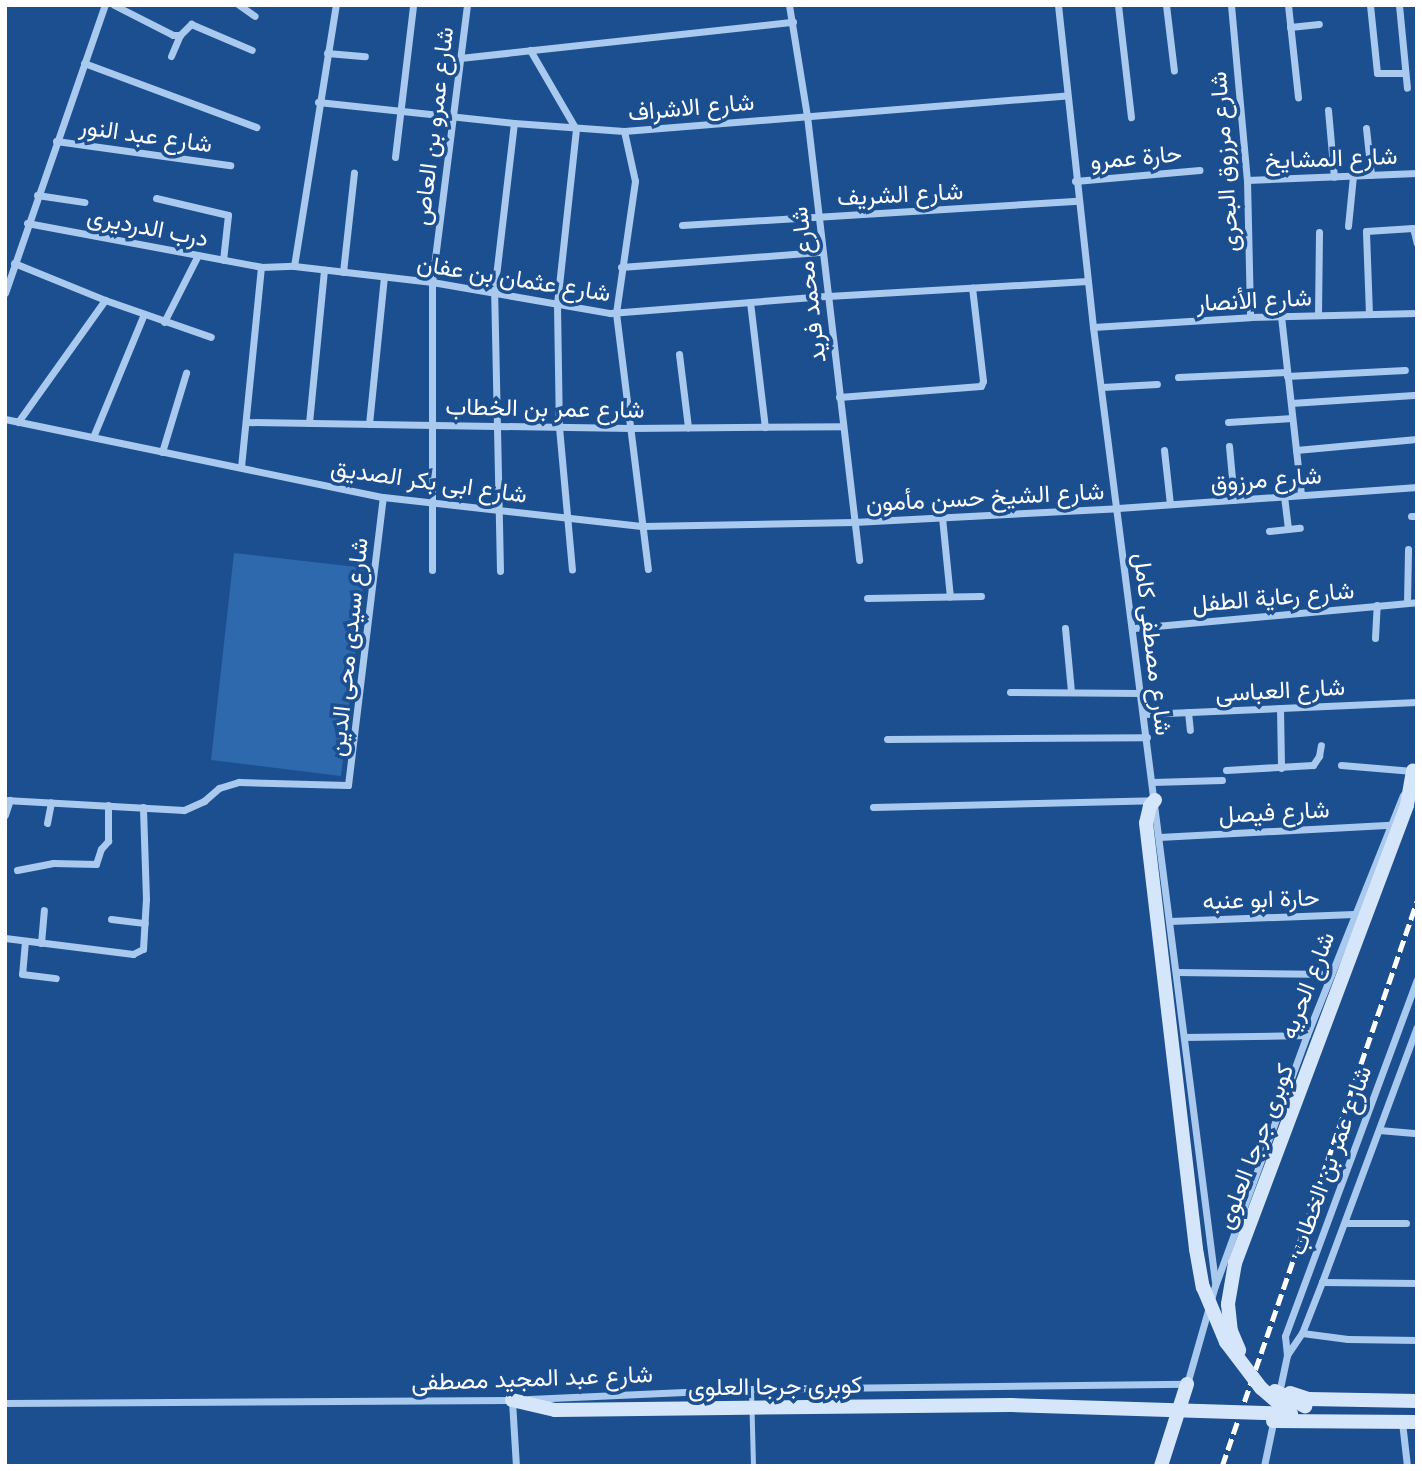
<!DOCTYPE html>
<html>
<head>
<meta charset="utf-8">
<style>
	body { margin:0 }
	#map { position:relative; width:1422px; height:1471px; overflow:hidden; background:#1b4f8f; font-family:"Noto Sans",Vazirmatn,sans-serif }
	div>[style] { position:absolute }
	.green>* { inset:0; background:#2e69ad }
	.lane>* { height:5px; margin:-2.5px; padding:0 2.5px; transform-origin:2.5px; border-radius:2.5px; background:#a9c9ee }
	.street>* { height:7px; margin:-3.5px; padding:0 3.5px; transform-origin:3.5px; border-radius:3.5px; background:#a9c9ee }
	.secondary>* { height:14px; margin:-7px; padding:0 7px; transform-origin:7px; border-radius:7px; background:#d6e6fa }
	.rail>* { height:4.5px; margin-top:-2.25px; transform-origin:0; background:repeating-linear-gradient(90deg,#fff 0 12px,transparent 0 17px) }
	.secondary-bridge>* { height:14px; margin:-7px; padding:0 7px; transform-origin:7px; border-radius:7px; background:#d6e6fa }
	span { translate:-50% -50%; white-space:nowrap; text-align:center; line-height:1.15; -webkit-text-stroke:7px #1b4f8f; paint-order:stroke }
	.street-label { font-size:24px; color:#fff }
	.frame { position:absolute; inset:0; border:7px solid #fff; pointer-events:none }
</style>
</head>
<body>
<div id="map">
	<div class="green">
		<i style="clip-path:polygon(234px 553px,365px 568px,341px 776px,211px 760px)"></i>
	</div>
	<div class="lane">
		<i style="left:751px;top:1389px;width:77px;rotate:88.5deg"></i>
	</div>
	<div class="street">
		<i style="left:114px;top:5px;width:66px;rotate:27deg"></i>
		<i style="left:173px;top:35px;width:7px"></i>
		<i style="left:180px;top:35px;width:16px;rotate:-45deg"></i>
		<i style="left:191px;top:24px;width:66px;rotate:23.1deg"></i>
		<i style="left:239px;top:5px;width:19px;rotate:35deg"></i>
		<i style="left:789px;top:5px;width:112px;rotate:80.8deg"></i>
		<i style="left:807px;top:116px;width:447px;rotate:83.3deg"></i>
		<i style="left:1058px;top:5px;width:324px;rotate:83.8deg"></i>
		<i style="left:1093px;top:327px;width:963px;rotate:82.72deg"></i>
		<i style="left:1118px;top:5px;width:113px;rotate:83.4deg"></i>
		<i style="left:1166px;top:5px;width:66px;rotate:83.1deg"></i>
		<i style="left:1231px;top:5px;width:176px;rotate:84.8deg"></i>
		<i style="left:1247px;top:180px;width:137px;rotate:88.7deg"></i>
		<i style="left:1288px;top:5px;width:93px;rotate:83.8deg"></i>
		<i style="left:1370px;top:5px;width:68px;rotate:84.1deg"></i>
		<i style="left:1377px;top:73px;width:28px"></i>
		<i style="left:1399px;top:5px;width:83px;rotate:84.5deg"></i>
		<i style="left:1290px;top:27px;width:29px;rotate:-6deg"></i>
		<i style="left:530px;top:50px;width:91px;rotate:59.8deg"></i>
		<i style="left:576px;top:129px;width:177px;rotate:96.2deg"></i>
		<i style="left:557px;top:305px;width:122px;rotate:89.1deg"></i>
		<i style="left:559px;top:427px;width:143px;rotate:84.8deg"></i>
		<i style="left:327px;top:53px;width:38px;rotate:5deg"></i>
		<i style="left:171px;top:56px;width:23px;rotate:-67deg"></i>
		<i style="left:460px;top:58px;width:335px;rotate:-6.2deg"></i>
		<i style="left:84px;top:63px;width:184px;rotate:20.4deg"></i>
		<i style="left:318px;top:102px;width:197px;rotate:6.1deg"></i>
		<i style="left:514px;top:123px;width:110px;rotate:4.2deg"></i>
		<i style="left:624px;top:131px;width:444px;rotate:-4.6deg"></i>
		<i style="left:1328px;top:110px;width:67px;rotate:84.9deg"></i>
		<i style="left:1366px;top:128px;width:47px;rotate:83.9deg"></i>
		<i style="left:624px;top:131px;width:51px;rotate:77.6deg"></i>
		<i style="left:635px;top:181px;width:133px;rotate:98.2deg"></i>
		<i style="left:616px;top:313px;width:258px;rotate:82.9deg"></i>
		<i style="left:56px;top:141px;width:176px;rotate:7.9deg"></i>
		<i style="left:395px;top:157px;width:153px;rotate:-83.2deg"></i>
		<i style="left:1247px;top:180px;width:170px;rotate:-2.4deg"></i>
		<i style="left:1075px;top:181px;width:125px;rotate:-5deg"></i>
		<i style="left:37px;top:195px;width:48px;rotate:8.5deg"></i>
		<i style="left:156px;top:198px;width:74px;rotate:13.3deg"></i>
		<i style="left:228px;top:215px;width:45px;rotate:96.3deg"></i>
		<i style="left:27px;top:223px;width:238px;rotate:10.6deg"></i>
		<i style="left:682px;top:225px;width:397px;rotate:-3.5deg"></i>
		<i style="left:1348px;top:226px;width:50px;rotate:-84.3deg"></i>
		<i style="left:14px;top:263px;width:98px;rotate:22.1deg"></i>
		<i style="left:105px;top:300px;width:112px;rotate:19.2deg"></i>
		<i style="left:294px;top:266px;width:264px;rotate:-80.9deg"></i>
		<i style="left:621px;top:267px;width:202px;rotate:-4.3deg"></i>
		<i style="left:343px;top:272px;width:100px;rotate:-83.7deg"></i>
		<i style="left:5px;top:293px;width:305px;rotate:-70.9deg"></i>
		<i style="left:750px;top:302px;width:126px;rotate:83.2deg"></i>
		<i style="left:1369px;top:314px;width:83px;rotate:-92.1deg"></i>
		<i style="left:1366px;top:231px;width:47px;rotate:-3.7deg"></i>
		<i style="left:1413px;top:228px;width:16px;rotate:76deg"></i>
		<i style="left:1318px;top:315px;width:83px;rotate:-89.3deg"></i>
		<i style="left:1281px;top:316px;width:180px;rotate:83.6deg"></i>
		<i style="left:164px;top:322px;width:75px;rotate:-63.1deg"></i>
		<i style="left:1093px;top:327px;width:157px;rotate:-3.6deg"></i>
		<i style="left:1250px;top:317px;width:167px;rotate:-1.4deg"></i>
		<i style="left:679px;top:354px;width:74px;rotate:83deg"></i>
		<i style="left:1287px;top:376px;width:118px;rotate:-2.9deg"></i>
		<i style="left:1178px;top:377px;width:109px;rotate:-2.6deg"></i>
		<i style="left:1102px;top:387px;width:55px;rotate:-3.1deg"></i>
		<i style="left:839px;top:397px;width:142px;rotate:-4.4deg"></i>
		<i style="left:981px;top:386px;width:5px;rotate:-68deg"></i>
		<i style="left:983px;top:381px;width:94px;rotate:-96.7deg"></i>
		<i style="left:1291px;top:403px;width:123px;rotate:-3.7deg"></i>
		<i style="left:5px;top:419px;width:386px;rotate:11.7deg"></i>
		<i style="left:383px;top:497px;width:262px;rotate:6.4deg"></i>
		<i style="left:643px;top:526px;width:211px;rotate:-1.1deg"></i>
		<i style="left:854px;top:522px;width:264px;rotate:-3deg"></i>
		<i style="left:1118px;top:508px;width:300px;rotate:-4deg"></i>
		<i style="left:18px;top:422px;width:150px;rotate:-54.5deg"></i>
		<i style="left:246px;top:422px;width:385px;rotate:0.9deg"></i>
		<i style="left:631px;top:428px;width:212px;rotate:-0.5deg"></i>
		<i style="left:1228px;top:422px;width:64px;rotate:-3.6deg"></i>
		<i style="left:309px;top:423px;width:154px;rotate:-84.4deg"></i>
		<i style="left:369px;top:424px;width:148px;rotate:-84.2deg"></i>
		<i style="left:93px;top:437px;width:133px;rotate:-67.5deg"></i>
		<i style="left:1229px;top:446px;width:54px;rotate:84.7deg"></i>
		<i style="left:1164px;top:450px;width:54px;rotate:83.7deg"></i>
		<i style="left:1296px;top:450px;width:121px;rotate:-5.2deg"></i>
		<i style="left:162px;top:452px;width:83px;rotate:-73.1deg"></i>
		<i style="left:241px;top:467px;width:201px;rotate:-84.3deg"></i>
		<i style="left:261px;top:267px;width:33px;rotate:-2deg"></i>
		<i style="left:294px;top:266px;width:139px;rotate:6.6deg"></i>
		<i style="left:432px;top:282px;width:181px;rotate:9.9deg"></i>
		<i style="left:610px;top:313px;width:219px;rotate:-4.5deg"></i>
		<i style="left:828px;top:296px;width:260px;rotate:-3.3deg"></i>
		<i style="left:1284px;top:496px;width:33px;rotate:83deg"></i>
		<i style="left:1411px;top:516px;width:6px"></i>
		<i style="left:942px;top:517px;width:80px;rotate:84.3deg"></i>
		<i style="left:1269px;top:531px;width:31px;rotate:-6deg"></i>
		<i style="left:432px;top:570px;width:288px;rotate:-90deg"></i>
		<i style="left:432px;top:282px;width:279px;rotate:-82.8deg"></i>
		<i style="left:500px;top:571px;width:278px;rotate:-91.2deg"></i>
		<i style="left:494px;top:293px;width:171px;rotate:-83.3deg"></i>
		<i style="left:867px;top:598px;width:114px;rotate:-1deg"></i>
		<i style="left:1407px;top:603px;width:54px;rotate:-88.9deg"></i>
		<i style="left:1065px;top:628px;width:64px;rotate:84.6deg"></i>
		<i style="left:1134px;top:628px;width:284px;rotate:-5.2deg"></i>
		<i style="left:1375px;top:638px;width:33px;rotate:-87deg"></i>
		<i style="left:1010px;top:692px;width:132px;rotate:0.4deg"></i>
		<i style="left:1280px;top:708px;width:60px;rotate:89deg"></i>
		<i style="left:1188px;top:712px;width:18px;rotate:84deg"></i>
		<i style="left:1144px;top:714px;width:273px;rotate:-2.5deg"></i>
		<i style="left:887px;top:739px;width:260px;rotate:-0.4deg"></i>
		<i style="left:1341px;top:765px;width:72px;rotate:4.8deg"></i>
		<i style="left:1226px;top:770px;width:87px;rotate:-3.3deg"></i>
		<i style="left:1313px;top:765px;width:11px;rotate:-56deg"></i>
		<i style="left:1319px;top:756px;width:11px;rotate:-80deg"></i>
		<i style="left:1152px;top:782px;width:70px;rotate:-1.6deg"></i>
		<i style="left:5px;top:800px;width:179px;rotate:3.2deg"></i>
		<i style="left:184px;top:810px;width:22px;rotate:-24deg"></i>
		<i style="left:204px;top:801px;width:20px;rotate:-41deg"></i>
		<i style="left:219px;top:788px;width:21px;rotate:-17deg"></i>
		<i style="left:239px;top:782px;width:109px;rotate:1.6deg"></i>
		<i style="left:348px;top:785px;width:290px;rotate:-83.1deg"></i>
		<i style="left:873px;top:807px;width:281px;rotate:-1.4deg"></i>
		<i style="left:5px;top:815px;width:16px;rotate:-72deg"></i>
		<i style="left:47px;top:823px;width:21px;rotate:-79deg"></i>
		<i style="left:1159px;top:837px;width:232px;rotate:-3deg"></i>
		<i style="left:17px;top:870px;width:37px;rotate:-11deg"></i>
		<i style="left:53px;top:863px;width:43px;rotate:1.3deg"></i>
		<i style="left:96px;top:864px;width:16px;rotate:-72deg"></i>
		<i style="left:101px;top:849px;width:11px;rotate:-49deg"></i>
		<i style="left:108px;top:841px;width:36px;rotate:-90deg"></i>
		<i style="left:111px;top:919px;width:34px;rotate:7deg"></i>
		<i style="left:1170px;top:921px;width:184px;rotate:-2.2deg"></i>
		<i style="left:5px;top:938px;width:129px;rotate:7.1deg"></i>
		<i style="left:133px;top:954px;width:11px;rotate:-27deg"></i>
		<i style="left:143px;top:949px;width:50px;rotate:-86.6deg"></i>
		<i style="left:146px;top:899px;width:92px;rotate:-91.9deg"></i>
		<i style="left:25px;top:941px;width:33px;rotate:95deg"></i>
		<i style="left:22px;top:974px;width:34px;rotate:7deg"></i>
		<i style="left:41px;top:943px;width:33px;rotate:-85deg"></i>
		<i style="left:1176px;top:972px;width:155px;rotate:0.7deg"></i>
		<i style="left:1184px;top:1037px;width:123px;rotate:-0.9deg"></i>
		<i style="left:1379px;top:1130px;width:38px;rotate:5deg"></i>
		<i style="left:1345px;top:1223px;width:61px"></i>
		<i style="left:1322px;top:1282px;width:95px;rotate:0.6deg"></i>
		<i style="left:1302px;top:1333px;width:46px;rotate:7.4deg"></i>
		<i style="left:1348px;top:1339px;width:69px;rotate:0.8deg"></i>
		<i style="left:1287px;top:1355px;width:27px;rotate:-56deg"></i>
		<i style="left:1302px;top:1333px;width:55px;rotate:-68.6deg"></i>
		<i style="left:1322px;top:1282px;width:272px;rotate:-69.6deg"></i>
		<i style="left:1279px;top:1393px;width:39px;rotate:-78deg"></i>
		<i style="left:1287px;top:1355px;width:19px;rotate:-96deg"></i>
		<i style="left:1285px;top:1336px;width:380px;rotate:-69.7deg"></i>
		<i style="left:529px;top:1399px;width:222px;rotate:-2.6deg"></i>
		<i style="left:751px;top:1389px;width:436px;rotate:-0.7deg"></i>
		<i style="left:1187px;top:1384px;width:102px;rotate:-74.1deg"></i>
		<i style="left:1215px;top:1286px;width:267px;rotate:-69.9deg"></i>
		<i style="left:1307px;top:1035px;width:258px;rotate:-68.2deg"></i>
		<i style="left:512px;top:1401px;width:65px;rotate:86.5deg"></i>
		<i style="left:5px;top:1403px;width:508px;rotate:-0.34deg"></i>
		<i style="left:1402px;top:1422px;width:44px;rotate:83.5deg"></i>
		<i style="left:1264px;top:1466px;width:49px;rotate:-78.2deg"></i>
	</div>
	<div class="secondary">
		<i style="left:1155px;top:800px;width:8px;rotate:130deg"></i>
		<i style="left:1150px;top:806px;width:17px;rotate:103deg"></i>
		<i style="left:1146px;top:823px;width:429px;rotate:83.3deg"></i>
		<i style="left:1235px;top:1263px;width:489px;rotate:-69.4deg"></i>
		<i style="left:1407px;top:805px;width:35px;rotate:-80deg"></i>
		<i style="left:1290px;top:1393px;width:19px;rotate:18deg"></i>
		<i style="left:1308px;top:1399px;width:109px;rotate:1.1deg"></i>
		<i style="left:512px;top:1400px;width:44px;rotate:13.1deg"></i>
		<i style="left:555px;top:1410px;width:171px;rotate:-0.7deg"></i>
		<i style="left:1273px;top:1421px;width:144px;rotate:0.4deg"></i>
		<i style="left:1161px;top:1466px;width:86px;rotate:-72.4deg"></i>
	</div>
	<div class="rail">
		<i style="left:1222px;top:1466px;width:598px;rotate:-70.96deg"></i>
	</div>
	<div class="secondary-bridge">
		<i style="left:1196px;top:1249px;width:39px;rotate:80deg"></i>
		<i style="left:1203px;top:1287px;width:60px;rotate:67.3deg"></i>
		<i style="left:1226px;top:1342px;width:58px;rotate:52.7deg"></i>
		<i style="left:1261px;top:1388px;width:40px;rotate:41deg"></i>
		<i style="left:1235px;top:1263px;width:42px;rotate:99.7deg"></i>
		<i style="left:1228px;top:1304px;width:27px;rotate:84deg"></i>
		<i style="left:1231px;top:1331px;width:21px;rotate:67deg"></i>
		<i style="left:1275px;top:1391px;width:34px;rotate:27deg"></i>
		<i style="left:726px;top:1408px;width:285px;rotate:-0.6deg"></i>
		<i style="left:1011px;top:1405px;width:280px;rotate:1.8deg"></i>
	</div>
	<div class="street-label">
		<span style="left:691px;top:106px;rotate:-5deg">شارع الاشراف</span>
		<span style="left:432px;top:126px;rotate:-83deg">شارع عمرو بن العاص</span>
		<span style="left:146px;top:134px;rotate:8deg">شارع عبد النور</span>
		<span style="left:1136px;top:156px;rotate:-5deg">حارة عمرو</span>
		<span style="left:1331px;top:157px;rotate:-2deg">شارع المشايخ</span>
		<span style="left:1223px;top:162px;rotate:-94deg">شارع مرزوق البحرى</span>
		<span style="left:900px;top:193px;rotate:-3deg">شارع الشريف</span>
		<span style="left:148px;top:226px;rotate:11deg">درب الدرديرى</span>
		<span style="left:514px;top:277px;rotate:9deg">شارع عثمان بن عفان</span>
		<span style="left:807px;top:285px;rotate:-97deg">شارع محمد فريد</span>
		<span style="left:1254px;top:299px;rotate:-3deg">شارع الأنصار</span>
		<span style="left:545px;top:407px;rotate:1deg">شارع عمر بن الخطاب</span>
		<span style="left:1266px;top:478px;rotate:-4deg">شارع مرزوق</span>
		<span style="left:429px;top:480px;rotate:8deg">شارع ابى بكر الصديق</span>
		<span style="left:985px;top:496px;rotate:-3deg">شارع الشيخ حسن مأمون</span>
		<span style="left:1273px;top:596px;rotate:-5deg">شارع رعاية الطفل</span>
		<span style="left:1154px;top:644px;rotate:83deg">شارع مصطفى كامل</span>
		<span style="left:347px;top:647px;rotate:-84deg">شارع سيدى محى الدين</span>
		<span style="left:1280px;top:689px;rotate:-3deg">شارع العباسى</span>
		<span style="left:1274px;top:811px;rotate:-3deg">شارع فيصل</span>
		<span style="left:1261px;top:898px;rotate:-2deg">حارة ابو عنبه</span>
		<span style="left:1306px;top:985px;rotate:-69deg">شارع الحريه</span>
		<span style="left:1254px;top:1146px;rotate:-69deg">كوبرى جرجا العلوى</span>
		<span style="left:1329px;top:1160px;rotate:-70deg">شارع عمر بن الخطاب</span>
		<span style="left:532px;top:1377px;rotate:-2deg">شارع عبد المجيد مصطفى</span>
		<span style="left:775px;top:1385px;rotate:-1deg">كوبرى جرجا العلوى</span>
	</div>
	<div class="frame"></div>
</div>
</body>
</html>
